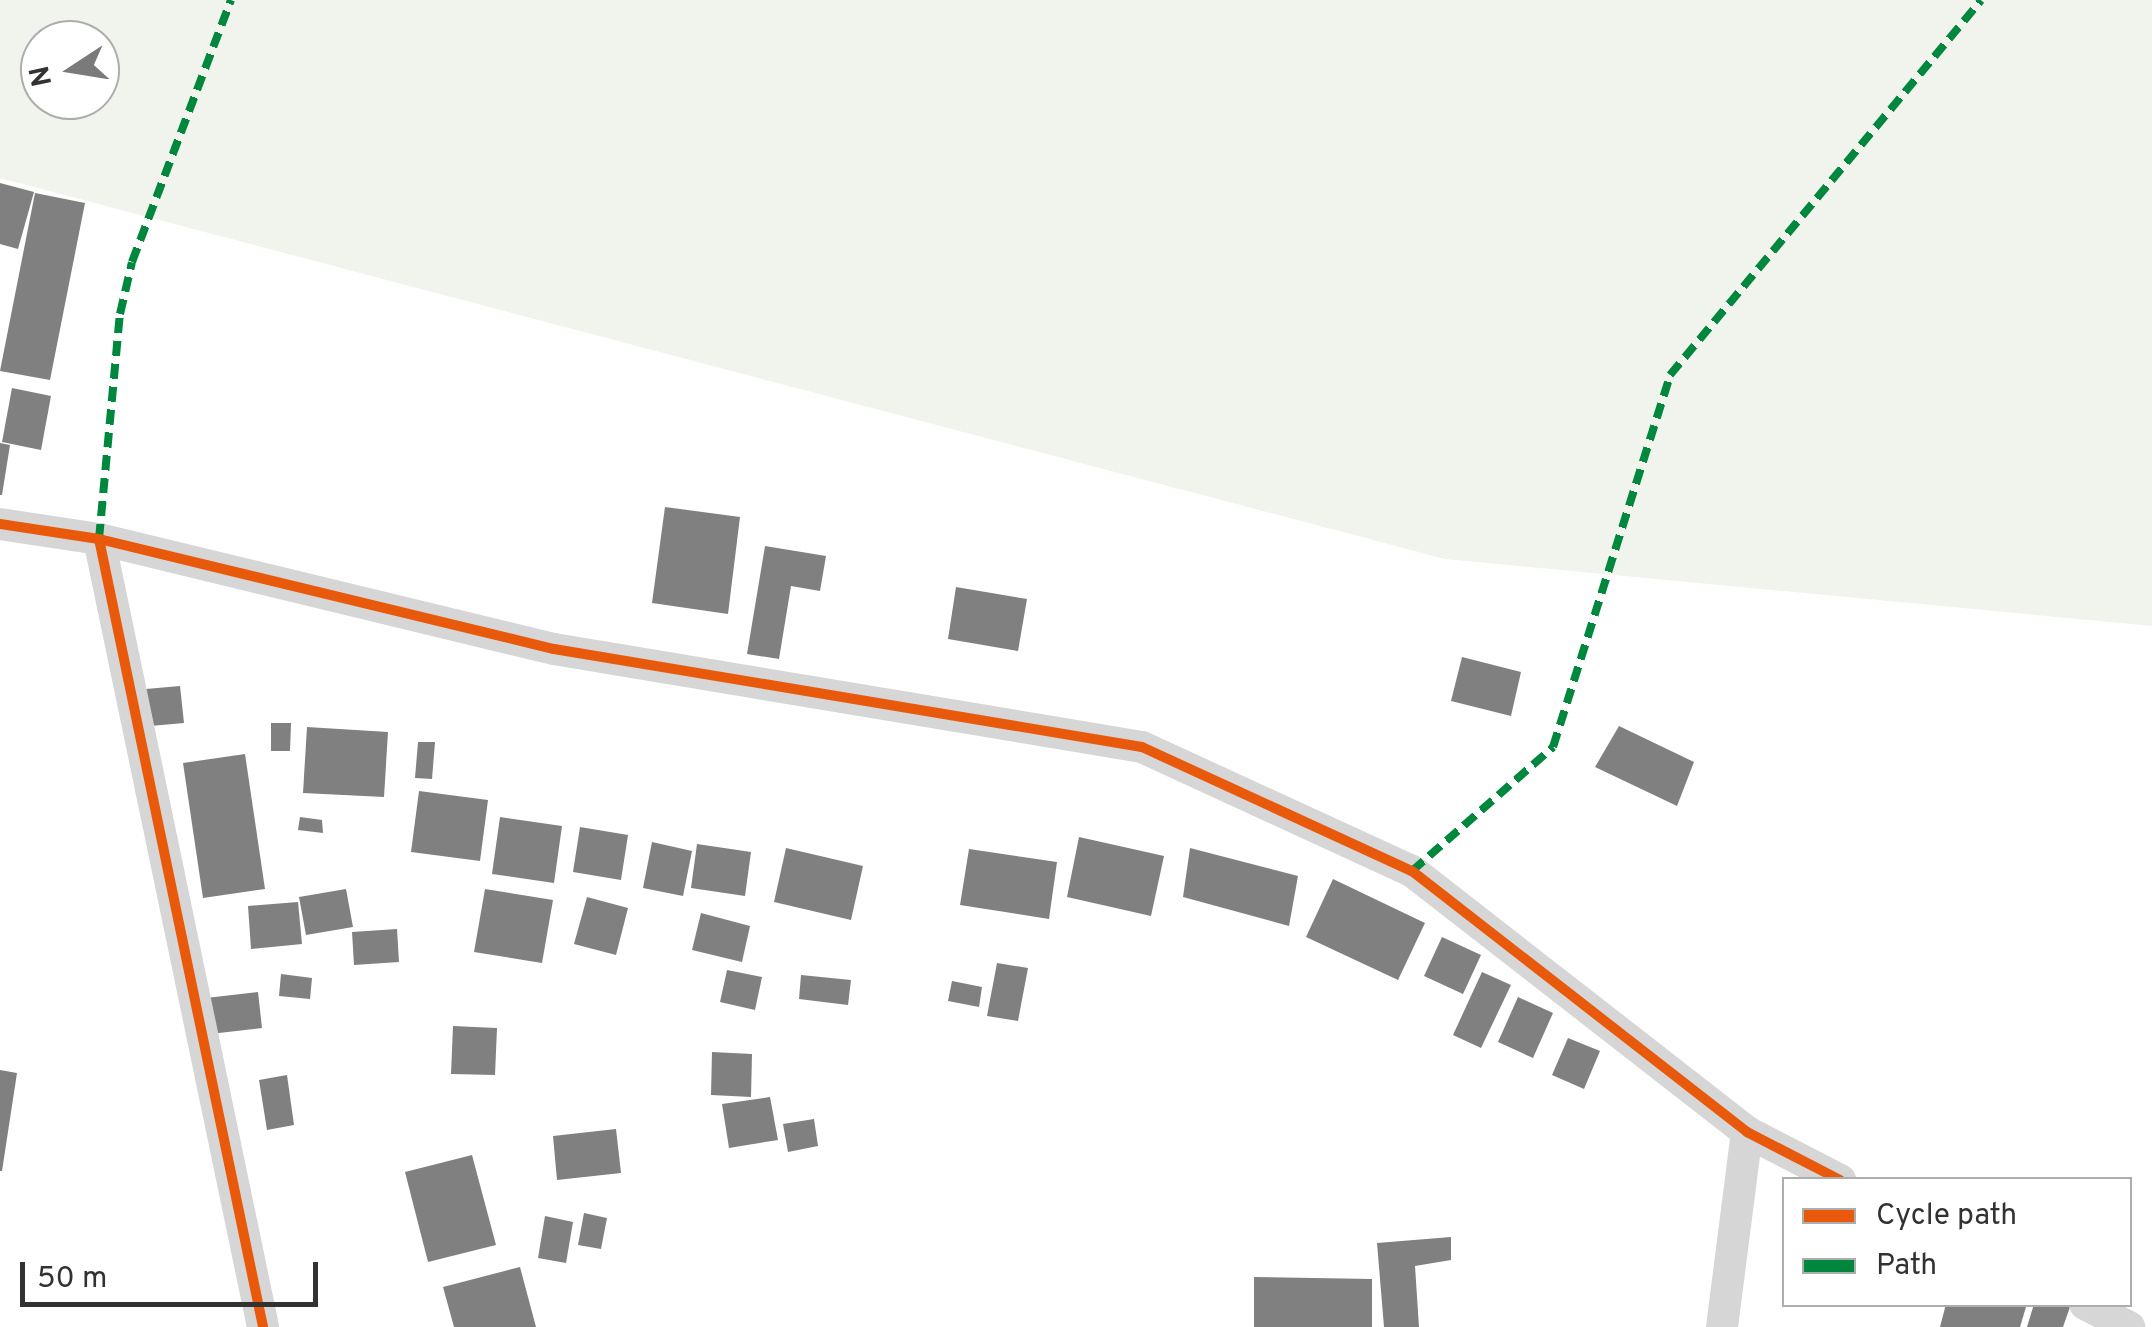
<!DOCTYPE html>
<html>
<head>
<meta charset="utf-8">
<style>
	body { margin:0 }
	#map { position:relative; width:2152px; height:1327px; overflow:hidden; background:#fff; font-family:Overpass,sans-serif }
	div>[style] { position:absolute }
	.green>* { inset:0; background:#f1f4ed }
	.building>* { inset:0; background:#808080 }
	.street>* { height:32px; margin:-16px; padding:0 16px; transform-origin:16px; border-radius:16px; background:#d6d6d6 }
	.quiet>* { height:8px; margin-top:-4px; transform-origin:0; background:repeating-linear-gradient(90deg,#00873e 0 15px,transparent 0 23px) }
	.cycleway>* { height:10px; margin:-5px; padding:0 5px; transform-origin:5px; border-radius:5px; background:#e8590c }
	span { translate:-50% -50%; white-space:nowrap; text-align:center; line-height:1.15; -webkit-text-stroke:10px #fff; paint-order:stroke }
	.legend { position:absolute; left:1782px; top:1177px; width:350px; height:130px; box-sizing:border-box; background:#fff; border:2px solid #adadad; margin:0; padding:12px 18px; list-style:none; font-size:30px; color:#323232 }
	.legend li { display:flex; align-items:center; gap:20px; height:50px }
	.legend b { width:50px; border:2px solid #adadad }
	.north { position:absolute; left:20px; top:20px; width:100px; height:100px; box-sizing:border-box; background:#fff; border:2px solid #adadad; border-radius:50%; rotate:258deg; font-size:28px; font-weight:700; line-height:40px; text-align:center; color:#323232 }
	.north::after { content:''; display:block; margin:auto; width:35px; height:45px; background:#7a7a7a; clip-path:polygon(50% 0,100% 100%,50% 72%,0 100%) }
	.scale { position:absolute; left:20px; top:1262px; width:298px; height:45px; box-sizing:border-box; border:5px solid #323232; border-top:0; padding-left:12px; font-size:30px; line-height:35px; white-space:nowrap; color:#323232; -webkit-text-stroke:8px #fff; paint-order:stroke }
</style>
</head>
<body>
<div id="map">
	<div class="green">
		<i style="clip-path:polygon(evenodd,0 0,2152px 0,2152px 626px,1445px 559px,0 178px,0 0,40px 40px,100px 40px,100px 100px,40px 100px,40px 40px)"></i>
	</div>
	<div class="building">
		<i style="clip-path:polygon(0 183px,34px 192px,18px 249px,0 244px)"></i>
		<i style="clip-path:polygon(35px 193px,85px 203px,50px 380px,0 371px)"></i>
		<i style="clip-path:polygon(12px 388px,51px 396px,41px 450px,2px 442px)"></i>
		<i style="clip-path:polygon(0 443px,10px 445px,2px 495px,0 495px)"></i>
		<i style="clip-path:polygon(665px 507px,740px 517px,728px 614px,652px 603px)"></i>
		<i style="clip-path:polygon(765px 546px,826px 556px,820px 591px,791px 586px,779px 659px,747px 654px)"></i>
		<i style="clip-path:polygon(956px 587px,1027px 599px,1018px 651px,948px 639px)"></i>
		<i style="clip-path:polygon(1462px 657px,1521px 672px,1511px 716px,1451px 701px)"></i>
		<i style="clip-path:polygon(180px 686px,184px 723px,150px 726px,146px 689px)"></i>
		<i style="clip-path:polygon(271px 723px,291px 723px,290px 751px,271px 751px)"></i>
		<i style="clip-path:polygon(1619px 726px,1694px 762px,1677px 806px,1595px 767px)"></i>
		<i style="clip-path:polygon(307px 727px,388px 732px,384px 797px,303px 793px)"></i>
		<i style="clip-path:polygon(418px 742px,435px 742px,432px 779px,415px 778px)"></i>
		<i style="clip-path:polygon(245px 754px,265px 889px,203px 898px,183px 763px)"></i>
		<i style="clip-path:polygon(419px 791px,488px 800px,480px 861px,411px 852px)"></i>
		<i style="clip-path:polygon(300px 817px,322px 820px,323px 833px,298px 830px)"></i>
		<i style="clip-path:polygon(500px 817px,562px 826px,554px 883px,492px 874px)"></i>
		<i style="clip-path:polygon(580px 827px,628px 835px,621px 880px,573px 872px)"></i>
		<i style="clip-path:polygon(1079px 837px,1164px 856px,1151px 916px,1067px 897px)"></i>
		<i style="clip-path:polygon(652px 842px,692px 851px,683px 896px,643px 888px)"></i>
		<i style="clip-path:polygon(697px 844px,751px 852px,745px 896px,691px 888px)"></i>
		<i style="clip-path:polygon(786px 848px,863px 866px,851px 920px,774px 902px)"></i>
		<i style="clip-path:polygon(1190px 848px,1298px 876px,1289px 926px,1183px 897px)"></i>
		<i style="clip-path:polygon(969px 849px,1057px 862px,1049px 919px,960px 905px)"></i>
		<i style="clip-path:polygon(1333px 879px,1425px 923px,1398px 980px,1306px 937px)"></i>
		<i style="clip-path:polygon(346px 889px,353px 927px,306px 935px,299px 897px)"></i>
		<i style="clip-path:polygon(485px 889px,553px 900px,542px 963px,474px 952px)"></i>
		<i style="clip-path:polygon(587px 897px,628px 908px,616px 955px,574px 944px)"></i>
		<i style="clip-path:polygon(298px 902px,302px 944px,251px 949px,248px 906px)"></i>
		<i style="clip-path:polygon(701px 913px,750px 926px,742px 962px,692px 950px)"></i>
		<i style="clip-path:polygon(397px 929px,399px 962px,354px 965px,352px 932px)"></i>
		<i style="clip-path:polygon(1442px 937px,1481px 955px,1463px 994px,1424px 976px)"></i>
		<i style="clip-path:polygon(997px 963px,1028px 968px,1018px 1021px,987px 1016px)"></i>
		<i style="clip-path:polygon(727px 970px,762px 977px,755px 1010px,720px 1002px)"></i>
		<i style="clip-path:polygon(1482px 972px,1511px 985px,1481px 1048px,1453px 1035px)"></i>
		<i style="clip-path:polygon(281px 974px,312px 978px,310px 999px,279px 996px)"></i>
		<i style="clip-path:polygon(801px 975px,851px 980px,848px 1005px,799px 999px)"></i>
		<i style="clip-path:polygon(952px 981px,982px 987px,979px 1007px,948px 1001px)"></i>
		<i style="clip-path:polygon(258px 992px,262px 1028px,210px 1034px,206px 998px)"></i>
		<i style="clip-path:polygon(1518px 997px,1553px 1013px,1533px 1058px,1498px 1042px)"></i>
		<i style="clip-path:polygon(453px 1026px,497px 1028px,495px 1075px,451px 1074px)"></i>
		<i style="clip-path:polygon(1568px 1038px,1600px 1051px,1584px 1089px,1552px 1075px)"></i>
		<i style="clip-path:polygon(712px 1052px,752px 1054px,751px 1097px,711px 1095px)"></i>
		<i style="clip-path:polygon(0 1070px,17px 1073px,2px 1171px,0 1171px)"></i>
		<i style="clip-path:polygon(287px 1075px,294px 1125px,267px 1130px,259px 1080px)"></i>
		<i style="clip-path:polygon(770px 1097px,778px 1140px,729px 1148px,722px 1104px)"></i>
		<i style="clip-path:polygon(814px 1119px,818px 1146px,788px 1152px,783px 1124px)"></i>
		<i style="clip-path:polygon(616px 1129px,621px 1173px,557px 1180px,553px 1136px)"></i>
		<i style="clip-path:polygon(472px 1155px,496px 1245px,428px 1262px,405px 1172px)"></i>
		<i style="clip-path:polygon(584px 1213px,607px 1218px,601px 1249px,578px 1245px)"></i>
		<i style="clip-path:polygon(545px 1216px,573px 1222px,566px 1263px,538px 1258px)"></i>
		<i style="clip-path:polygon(1451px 1237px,1451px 1260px,1415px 1266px,1419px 1327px,1384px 1327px,1377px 1243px)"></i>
		<i style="clip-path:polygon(520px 1267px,536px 1327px,454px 1327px,443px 1287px)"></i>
		<i style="clip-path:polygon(1254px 1277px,1372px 1279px,1372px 1327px,1254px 1327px)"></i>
		<i style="clip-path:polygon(1946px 1304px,2019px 1304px,2026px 1307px,2020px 1327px,1940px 1327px)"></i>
		<i style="clip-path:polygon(2034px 1304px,2070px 1307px,2063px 1327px,2027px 1327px)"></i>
	</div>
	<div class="street">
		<i style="left:0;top:524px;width:100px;rotate:8.6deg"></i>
		<i style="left:99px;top:539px;width:468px;rotate:13.6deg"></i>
		<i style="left:554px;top:649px;width:596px;rotate:9.46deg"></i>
		<i style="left:1142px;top:747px;width:297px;rotate:24.7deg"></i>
		<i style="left:1412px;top:871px;width:425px;rotate:37.9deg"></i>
		<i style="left:1747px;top:1132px;width:105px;rotate:27.3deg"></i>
		<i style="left:99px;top:539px;width:805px;rotate:78.24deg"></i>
		<i style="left:2085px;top:1304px;width:50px;rotate:27.6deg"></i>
		<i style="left:1722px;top:1327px;width:197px;rotate:-82.7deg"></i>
	</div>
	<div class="quiet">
		<i style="left:99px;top:539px;width:226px;rotate:-84.7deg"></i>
		<i style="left:120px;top:314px;width:53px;rotate:-77deg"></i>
		<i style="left:132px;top:262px;width:280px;rotate:-69.3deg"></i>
		<i style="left:1412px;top:871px;width:188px;rotate:-41.3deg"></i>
		<i style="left:1553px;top:747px;width:390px;rotate:-72.5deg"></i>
		<i style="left:1670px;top:375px;width:487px;rotate:-50.3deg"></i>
	</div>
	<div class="cycleway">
		<i style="left:0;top:524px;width:100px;rotate:8.6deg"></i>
		<i style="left:99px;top:539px;width:468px;rotate:13.6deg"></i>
		<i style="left:554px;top:649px;width:596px;rotate:9.46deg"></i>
		<i style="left:1142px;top:747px;width:297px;rotate:24.7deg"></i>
		<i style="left:1412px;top:871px;width:425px;rotate:37.9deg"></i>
		<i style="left:1747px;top:1132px;width:105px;rotate:27.3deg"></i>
		<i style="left:99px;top:539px;width:805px;rotate:78.24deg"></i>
	</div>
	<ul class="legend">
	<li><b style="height:12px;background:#e8590c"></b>Cycle path</li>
	<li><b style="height:12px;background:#00873e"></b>Path</li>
	</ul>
	<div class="north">N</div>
	<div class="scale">50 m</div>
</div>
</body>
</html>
